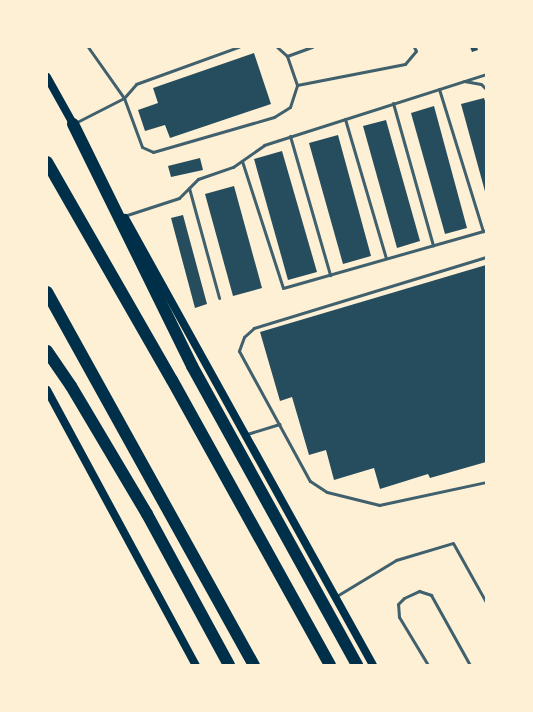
<!DOCTYPE html>
<html>
<head>
<meta charset="utf-8">
<style>
	body { margin:0 }
	#map { position:relative; width:533px; height:712px; overflow:hidden; background:#fdf0d5; font-family:"Titillium Web",sans-serif }
	div>[style] { position:absolute }
	.building>* { inset:0; background:#264d5e }
	.service>* { height:3px; margin:-1.5px; padding:0 1.5px; transform-origin:1.5px; border-radius:1.5px; background:#3f606c }
	.secondary>* { height:8px; margin:-4px; padding:0 4px; transform-origin:4px; border-radius:4px; background:#003049 }
	.motorway>* { height:12px; margin:-6px; padding:0 6px; transform-origin:6px; border-radius:6px; background:#003049 }
	span { translate:-50% -50%; white-space:nowrap; text-align:center; line-height:1.15; -webkit-text-stroke:4px #fdf0d5; paint-order:stroke }
	.frame { position:absolute; inset:0; border:48px solid #fdf0d5; pointer-events:none }
</style>
</head>
<body>
<div id="map">
	<div class="building">
		<i style="clip-path:polygon(470px 47px,477px 47px,478px 50px,472px 52px)"></i>
		<i style="clip-path:polygon(254px 53px,271px 104px,170px 138px,165px 125px,145px 131px,138px 110px,158px 103px,153px 88px)"></i>
		<i style="clip-path:polygon(484px 98px,486px 104px,486px 195px,461px 104px)"></i>
		<i style="clip-path:polygon(434px 106px,467px 228px,445px 234px,411px 113px)"></i>
		<i style="clip-path:polygon(386px 120px,420px 241px,397px 248px,363px 126px)"></i>
		<i style="clip-path:polygon(338px 135px,371px 256px,343px 264px,309px 143px)"></i>
		<i style="clip-path:polygon(282px 151px,317px 272px,288px 280px,254px 159px)"></i>
		<i style="clip-path:polygon(200px 158px,203px 170px,171px 177px,168px 166px)"></i>
		<i style="clip-path:polygon(234px 186px,262px 288px,233px 296px,205px 194px)"></i>
		<i style="clip-path:polygon(183px 215px,207px 304px,195px 308px,171px 218px)"></i>
		<i style="clip-path:polygon(486px 265px,486px 462px,430px 478px,428px 474px,380px 489px,374px 468px,334px 480px,326px 450px,309px 455px,292px 397px,280px 401px,260px 332px)"></i>
	</div>
	<div class="service">
		<i style="left:88px;top:47px;width:62px;rotate:54.8deg"></i>
		<i style="left:124px;top:98px;width:52px;rotate:69.8deg"></i>
		<i style="left:142px;top:147px;width:12px;rotate:24deg"></i>
		<i style="left:153px;top:152px;width:126px;rotate:-16.1deg"></i>
		<i style="left:274px;top:117px;width:19px;rotate:-32deg"></i>
		<i style="left:290px;top:107px;width:23px;rotate:-72deg"></i>
		<i style="left:297px;top:85px;width:110px;rotate:-11deg"></i>
		<i style="left:405px;top:64px;width:17px;rotate:-50deg"></i>
		<i style="left:416px;top:51px;width:4px;rotate:-117deg"></i>
		<i style="left:277px;top:47px;width:13px;rotate:42deg"></i>
		<i style="left:287px;top:56px;width:27px;rotate:-20deg"></i>
		<i style="left:287px;top:56px;width:31px;rotate:71deg"></i>
		<i style="left:464px;top:81px;width:17px;rotate:10deg"></i>
		<i style="left:481px;top:84px;width:7px;rotate:45deg"></i>
		<i style="left:439px;top:89px;width:149px;rotate:72.8deg"></i>
		<i style="left:393px;top:103px;width:148px;rotate:74.3deg"></i>
		<i style="left:345px;top:119px;width:145px;rotate:73.6deg"></i>
		<i style="left:75px;top:123px;width:55px;rotate:-27deg"></i>
		<i style="left:124px;top:98px;width:18px;rotate:-49deg"></i>
		<i style="left:136px;top:84px;width:109px;rotate:-19.9deg"></i>
		<i style="left:290px;top:136px;width:145px;rotate:73.9deg"></i>
		<i style="left:242px;top:161px;width:133px;rotate:72.1deg"></i>
		<i style="left:283px;top:288px;width:211px;rotate:-15.9deg"></i>
		<i style="left:189px;top:188px;width:114px;rotate:74.7deg"></i>
		<i style="left:124px;top:216px;width:58px;rotate:-18.1deg"></i>
		<i style="left:179px;top:198px;width:27px;rotate:-45deg"></i>
		<i style="left:198px;top:179px;width:37px;rotate:-19deg"></i>
		<i style="left:233px;top:167px;width:38px;rotate:-35deg"></i>
		<i style="left:264px;top:145px;width:233px;rotate:-17.7deg"></i>
		<i style="left:486px;top:257px;width:243px;rotate:163deg"></i>
		<i style="left:254px;top:328px;width:13px;rotate:138deg"></i>
		<i style="left:244px;top:337px;width:15px;rotate:110deg"></i>
		<i style="left:239px;top:351px;width:148px;rotate:61.4deg"></i>
		<i style="left:310px;top:481px;width:20px;rotate:33deg"></i>
		<i style="left:327px;top:492px;width:54px;rotate:14deg"></i>
		<i style="left:379px;top:505px;width:109px;rotate:-12.1deg"></i>
		<i style="left:247px;top:434px;width:34px;rotate:-17deg"></i>
		<i style="left:335px;top:597px;width:71px;rotate:-31.2deg"></i>
		<i style="left:396px;top:560px;width:59px;rotate:-16.6deg"></i>
		<i style="left:453px;top:543px;width:68px;rotate:60.8deg"></i>
		<i style="left:428px;top:665px;width:56px;rotate:-121.1deg"></i>
		<i style="left:399px;top:617px;width:13px;rotate:-94deg"></i>
		<i style="left:398px;top:604px;width:8px;rotate:-45deg"></i>
		<i style="left:404px;top:598px;width:17px;rotate:-25deg"></i>
		<i style="left:419px;top:591px;width:13px;rotate:18deg"></i>
		<i style="left:431px;top:595px;width:80px;rotate:60.9deg"></i>
	</div>
	<div class="secondary">
		<i style="left:47px;top:77px;width:57px;rotate:60.8deg"></i>
		<i style="left:125px;top:218px;width:511px;rotate:60.98deg"></i>
		<i style="left:47px;top:390px;width:313px;rotate:61.6deg"></i>
	</div>
	<div class="motorway">
		<i style="left:73px;top:124px;width:270px;rotate:63.8deg"></i>
		<i style="left:192px;top:366px;width:342px;rotate:61.1deg"></i>
		<i style="left:47px;top:162px;width:251px;rotate:60.2deg"></i>
		<i style="left:172px;top:380px;width:326px;rotate:61deg"></i>
		<i style="left:47px;top:292px;width:427px;rotate:61deg"></i>
		<i style="left:47px;top:351px;width:42px;rotate:55.6deg"></i>
		<i style="left:71px;top:386px;width:149px;rotate:59.3deg"></i>
		<i style="left:147px;top:514px;width:172px;rotate:61.5deg"></i>
	</div>
	<div class="frame"></div>
</div>
</body>
</html>
